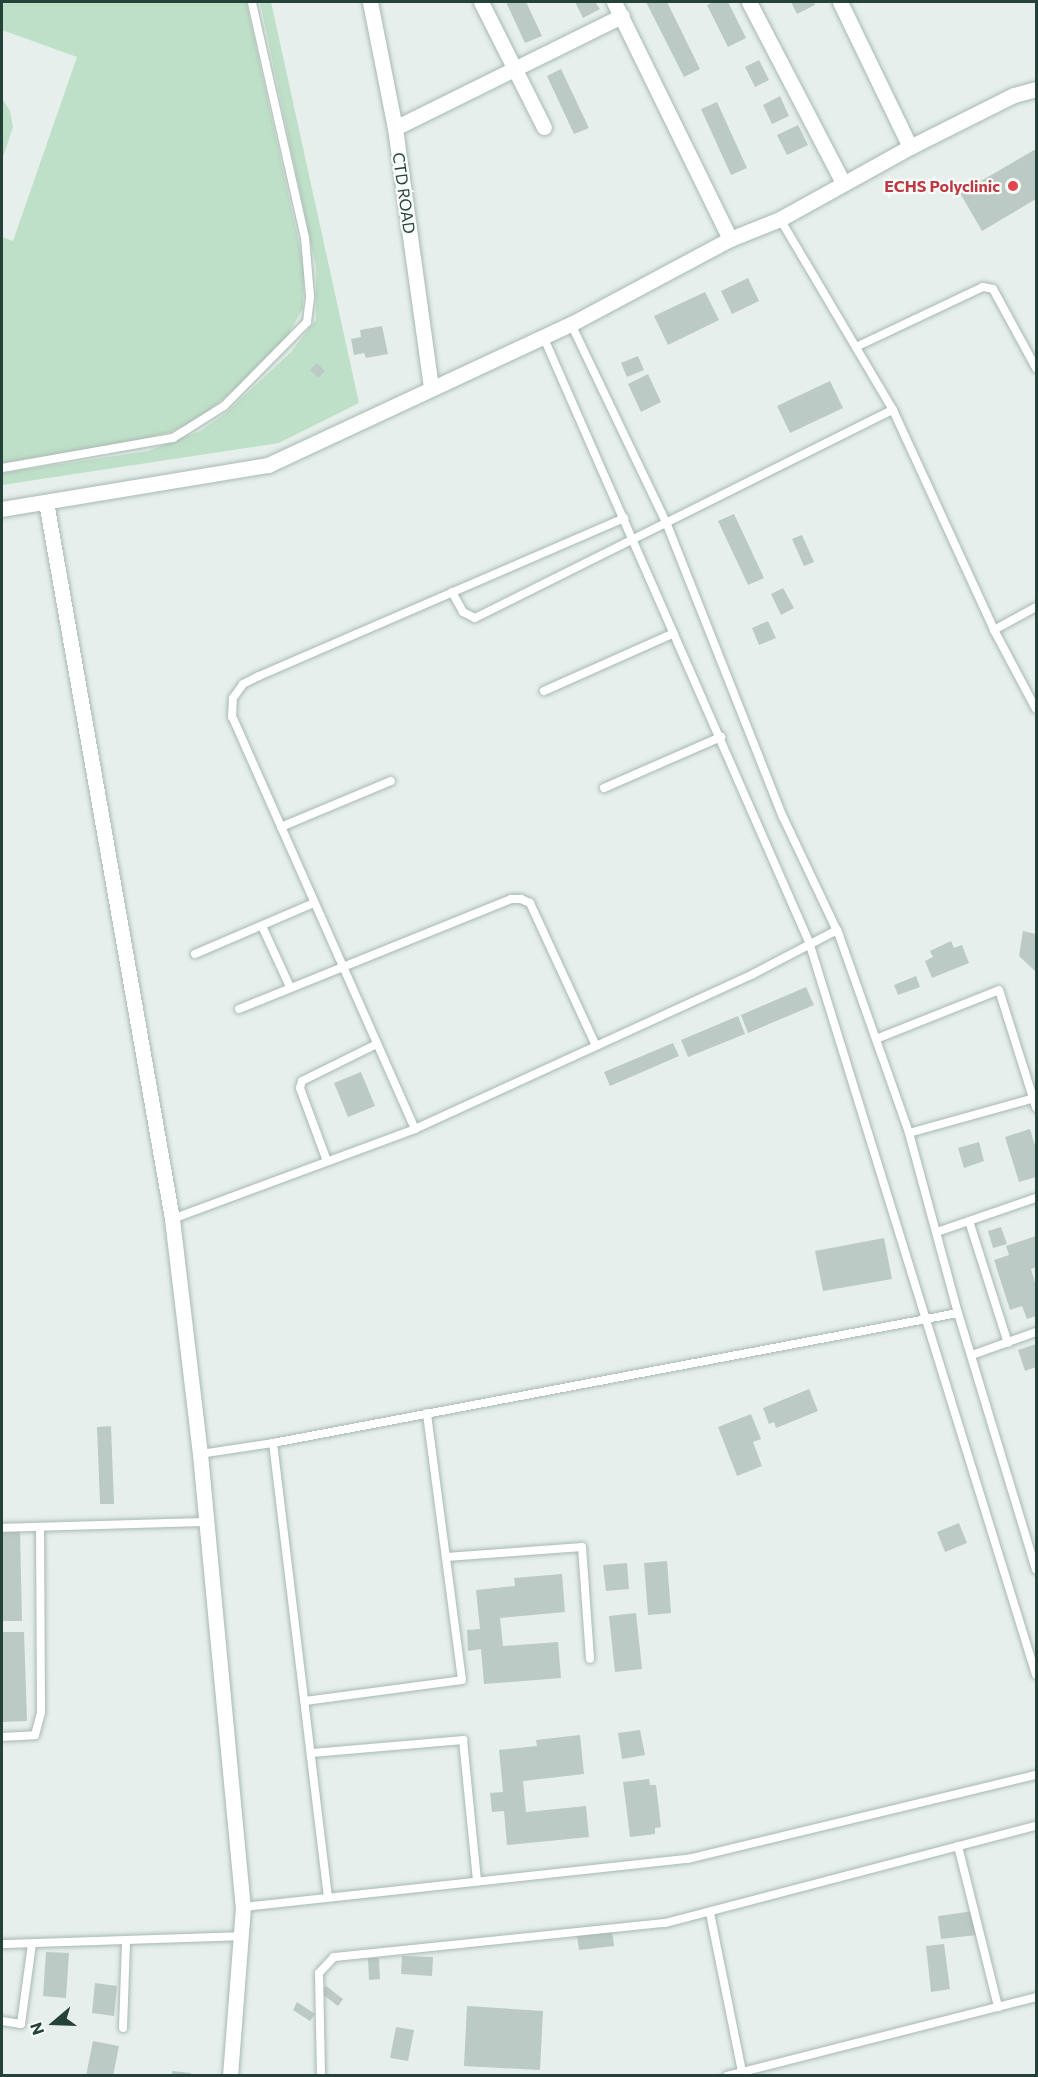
<!DOCTYPE html>
<html>
<head>
<meta charset="utf-8">
<style>
	body { margin:0 }
	#map { position:relative; width:1038px; height:2077px; overflow:hidden; background:#e6efeb; font-family:Commissioner,sans-serif }
	div>[style] { position:absolute }
	.green>* { inset:0; background:#bfe0c8 }
	.building>* { inset:0; background:#bbcac4 }
	.roads { filter:drop-shadow(0 0 2px #a8b8b2) drop-shadow(0 0 2px #a8b8b2) }
	.lane>* { height:8px; margin:-4px; padding:0 4px; transform-origin:4px; border-radius:4px; background:#fff }
	.street>* { height:15px; margin:-7.5px; padding:0 7.5px; transform-origin:7.5px; border-radius:7.5px; background:#fff }
	.dots>* { width:16px; height:16px; translate:-50% -50%; box-sizing:border-box; border:3px solid #f7fbf9; border-radius:50% }
	span { translate:-50% -50%; white-space:nowrap; text-align:center; line-height:1.15; -webkit-text-stroke:4.5px #f7fbf9; paint-order:stroke }
	.health-label { font-size:16px; color:#be3a42; font-weight:700 }
	.right { translate:-100% -50%; text-align:right }
	.street-label { font-size:16px; color:#24423a }
	.frame { position:absolute; inset:0; border:3px solid #24423a; pointer-events:none }
	.north { position:absolute; left:24px; top:1993px; width:60px; height:60px; -webkit-text-stroke:4px #f7fbf9; paint-order:stroke; rotate:251deg; font-size:16px; font-weight:700; line-height:24px; text-align:center; color:#24423a }
	.north::after { content:''; display:block; margin:auto; width:21px; height:27px; background:#24423a; clip-path:polygon(50% 0,100% 100%,50% 72%,0 100%) }
</style>
</head>
<body>
<div id="map">
	<div class="green">
		<i style="clip-path:polygon(2px 2px,246px 2px,299px 243px,304px 272px,303px 308px,285px 340px,240px 385px,202px 416px,173px 431px,137px 441px,2px 463px,2px 237px,13px 241px,77px 57px,2px 30px)"></i>
		<i style="clip-path:polygon(260px 2px,271px 2px,359px 403px,279px 443px,2px 485px,2px 473px,148px 451px,200px 431px,226px 413px,291px 352px,316px 320px,316px 267px)"></i>
		<i style="clip-path:polygon(2px 98px,10px 111px,13px 127px,2px 160px)"></i>
	</div>
	<div class="building">
		<i style="clip-path:polygon(506px 2px,526px 2px,542px 36px,525px 43px)"></i>
		<i style="clip-path:polygon(575px 2px,595px 2px,600px 9px,583px 18px)"></i>
		<i style="clip-path:polygon(646px 2px,667px 2px,700px 69px,684px 77px)"></i>
		<i style="clip-path:polygon(714px 2px,728px 2px,746px 38px,728px 47px,707px 5px)"></i>
		<i style="clip-path:polygon(791px 2px,814px 2px,815px 5px,797px 14px)"></i>
		<i style="clip-path:polygon(759px 60px,769px 80px,755px 87px,745px 67px)"></i>
		<i style="clip-path:polygon(561px 69px,589px 128px,574px 134px,547px 76px)"></i>
		<i style="clip-path:polygon(780px 96px,789px 116px,772px 124px,763px 105px)"></i>
		<i style="clip-path:polygon(717px 102px,747px 168px,731px 175px,701px 109px)"></i>
		<i style="clip-path:polygon(798px 125px,808px 145px,787px 155px,777px 135px)"></i>
		<i style="clip-path:polygon(1036px 149px,1036px 199px,982px 231px,960px 193px)"></i>
		<i style="clip-path:polygon(748px 278px,759px 301px,732px 314px,721px 291px)"></i>
		<i style="clip-path:polygon(705px 292px,719px 320px,668px 345px,654px 316px)"></i>
		<i style="clip-path:polygon(382px 326px,388px 354px,366px 358px,364px 353px,354px 355px,351px 339px,361px 337px,360px 330px)"></i>
		<i style="clip-path:polygon(638px 356px,644px 370px,627px 377px,621px 363px)"></i>
		<i style="clip-path:polygon(317px 363px,325px 371px,318px 378px,310px 370px)"></i>
		<i style="clip-path:polygon(648px 374px,661px 402px,641px 412px,628px 384px)"></i>
		<i style="clip-path:polygon(830px 381px,843px 408px,790px 433px,777px 406px)"></i>
		<i style="clip-path:polygon(734px 514px,764px 578px,748px 585px,718px 521px)"></i>
		<i style="clip-path:polygon(802px 535px,814px 562px,804px 566px,792px 539px)"></i>
		<i style="clip-path:polygon(783px 588px,794px 608px,781px 615px,771px 594px)"></i>
		<i style="clip-path:polygon(768px 621px,776px 638px,759px 645px,752px 628px)"></i>
		<i style="clip-path:polygon(1023px 931px,1036px 934px,1036px 972px,1019px 956px)"></i>
		<i style="clip-path:polygon(951px 941px,954px 948px,962px 945px,969px 963px,932px 978px,925px 961px,933px 957px,930px 951px)"></i>
		<i style="clip-path:polygon(916px 976px,920px 987px,898px 995px,894px 985px)"></i>
		<i style="clip-path:polygon(806px 987px,814px 1005px,748px 1033px,741px 1015px)"></i>
		<i style="clip-path:polygon(738px 1016px,745px 1034px,688px 1057px,681px 1040px)"></i>
		<i style="clip-path:polygon(673px 1043px,679px 1056px,610px 1086px,604px 1072px)"></i>
		<i style="clip-path:polygon(361px 1072px,375px 1106px,348px 1117px,334px 1083px)"></i>
		<i style="clip-path:polygon(1030px 1129px,1036px 1149px,1036px 1177px,1019px 1182px,1005px 1137px)"></i>
		<i style="clip-path:polygon(979px 1142px,984px 1161px,964px 1168px,958px 1148px)"></i>
		<i style="clip-path:polygon(1001px 1227px,1007px 1244px,993px 1248px,988px 1231px)"></i>
		<i style="clip-path:polygon(1036px 1236px,1036px 1267px,1031px 1269px,1036px 1286px,1036px 1316px,1027px 1319px,1022px 1306px,1010px 1310px,994px 1260px,1009px 1255px,1006px 1246px)"></i>
		<i style="clip-path:polygon(884px 1238px,892px 1279px,823px 1291px,815px 1251px)"></i>
		<i style="clip-path:polygon(1036px 1344px,1036px 1367px,1025px 1371px,1018px 1350px)"></i>
		<i style="clip-path:polygon(809px 1389px,818px 1411px,776px 1428px,774px 1422px,769px 1424px,763px 1408px)"></i>
		<i style="clip-path:polygon(751px 1414px,761px 1439px,753px 1442px,762px 1466px,737px 1476px,718px 1427px)"></i>
		<i style="clip-path:polygon(111px 1426px,114px 1504px,100px 1504px,97px 1427px)"></i>
		<i style="clip-path:polygon(959px 1523px,967px 1543px,945px 1552px,937px 1532px)"></i>
		<i style="clip-path:polygon(2px 1531px,20px 1531px,22px 1621px,2px 1621px)"></i>
		<i style="clip-path:polygon(667px 1561px,671px 1613px,648px 1615px,644px 1563px)"></i>
		<i style="clip-path:polygon(627px 1563px,629px 1589px,606px 1591px,603px 1565px)"></i>
		<i style="clip-path:polygon(562px 1574px,565px 1612px,500px 1618px,503px 1646px,558px 1642px,561px 1678px,484px 1684px,481px 1649px,468px 1651px,467px 1630px,480px 1629px,476px 1590px,515px 1586px,514px 1578px)"></i>
		<i style="clip-path:polygon(636px 1613px,642px 1669px,615px 1672px,609px 1616px)"></i>
		<i style="clip-path:polygon(2px 1632px,24px 1632px,27px 1721px,2px 1722px)"></i>
		<i style="clip-path:polygon(640px 1730px,645px 1755px,622px 1759px,618px 1733px)"></i>
		<i style="clip-path:polygon(580px 1735px,584px 1774px,523px 1781px,526px 1812px,586px 1806px,589px 1837px,507px 1845px,504px 1811px,492px 1812px,490px 1793px,503px 1792px,499px 1750px,537px 1746px,536px 1740px)"></i>
		<i style="clip-path:polygon(649px 1779px,650px 1785px,656px 1785px,661px 1827px,655px 1828px,655px 1834px,630px 1837px,623px 1782px)"></i>
		<i style="clip-path:polygon(974px 1911px,977px 1935px,941px 1939px,938px 1916px)"></i>
		<i style="clip-path:polygon(612px 1930px,614px 1946px,579px 1950px,577px 1935px)"></i>
		<i style="clip-path:polygon(944px 1944px,950px 1989px,931px 1992px,926px 1946px)"></i>
		<i style="clip-path:polygon(46px 1952px,69px 1953px,66px 1998px,43px 1996px)"></i>
		<i style="clip-path:polygon(402px 1956px,433px 1957px,432px 1976px,401px 1974px)"></i>
		<i style="clip-path:polygon(368px 1958px,379px 1958px,380px 1979px,369px 1980px)"></i>
		<i style="clip-path:polygon(95px 1983px,117px 1986px,114px 2016px,92px 2013px)"></i>
		<i style="clip-path:polygon(326px 1986px,343px 1999px,338px 2006px,321px 1993px)"></i>
		<i style="clip-path:polygon(297px 2002px,315px 2014px,310px 2021px,293px 2010px)"></i>
		<i style="clip-path:polygon(467px 2006px,543px 2011px,540px 2070px,464px 2066px)"></i>
		<i style="clip-path:polygon(396px 2027px,414px 2030px,408px 2061px,390px 2058px)"></i>
		<i style="clip-path:polygon(93px 2041px,119px 2046px,113px 2076px,86px 2076px)"></i>
		<i style="clip-path:polygon(172px 2071px,191px 2073px,190px 2076px,172px 2076px)"></i>
	</div>
	<div class="roads">
		<div class="lane">
			<i style="left:780px;top:219px;width:222px;rotate:59.4deg"></i>
			<i style="left:893px;top:410px;width:242px;rotate:65.3deg"></i>
			<i style="left:994px;top:630px;width:89px;rotate:62deg"></i>
			<i style="left:571px;top:324px;width:220px;rotate:64.4deg"></i>
			<i style="left:666px;top:522px;width:317px;rotate:68.4deg"></i>
			<i style="left:783px;top:817px;width:131px;rotate:64.6deg"></i>
			<i style="left:839px;top:935px;width:210px;rotate:70.5deg"></i>
			<i style="left:909px;top:1133px;width:187px;rotate:74.8deg"></i>
			<i style="left:958px;top:1313px;width:268px;rotate:73.1deg"></i>
			<i style="left:543px;top:336px;width:662px;rotate:66.3deg"></i>
			<i style="left:809px;top:942px;width:767px;rotate:72.79deg"></i>
			<i style="left:856px;top:347px;width:140px;rotate:-25.3deg"></i>
			<i style="left:983px;top:287px;width:10px;rotate:11deg"></i>
			<i style="left:993px;top:289px;width:90px;rotate:61.4deg"></i>
			<i style="left:2px;top:468px;width:174px;rotate:-10deg"></i>
			<i style="left:173px;top:438px;width:60px;rotate:-32.1deg"></i>
			<i style="left:224px;top:406px;width:118px;rotate:-45.3deg"></i>
			<i style="left:307px;top:322px;width:26px;rotate:-83deg"></i>
			<i style="left:310px;top:296px;width:58px;rotate:-94.9deg"></i>
			<i style="left:305px;top:238px;width:242px;rotate:-102.7deg"></i>
			<i style="left:452px;top:592px;width:23px;rotate:61deg"></i>
			<i style="left:463px;top:612px;width:13px;rotate:27deg"></i>
			<i style="left:475px;top:618px;width:467px;rotate:-26.5deg"></i>
			<i style="left:994px;top:630px;width:48px;rotate:-28.7deg"></i>
			<i style="left:544px;top:691px;width:142px;rotate:-24deg"></i>
			<i style="left:604px;top:788px;width:128px;rotate:-23.6deg"></i>
			<i style="left:281px;top:827px;width:119px;rotate:-22.7deg"></i>
			<i style="left:262px;top:926px;width:67px;rotate:65.3deg"></i>
			<i style="left:195px;top:954px;width:129px;rotate:-23.2deg"></i>
			<i style="left:239px;top:1009px;width:293px;rotate:-22deg"></i>
			<i style="left:511px;top:899px;width:10px"></i>
			<i style="left:521px;top:899px;width:10px;rotate:24deg"></i>
			<i style="left:530px;top:903px;width:157px;rotate:65.2deg"></i>
			<i style="left:876px;top:1039px;width:132px;rotate:-21.7deg"></i>
			<i style="left:999px;top:990px;width:123px;rotate:72.5deg"></i>
			<i style="left:415px;top:1129px;width:451px;rotate:-113.9deg"></i>
			<i style="left:232px;top:717px;width:19px;rotate:-87deg"></i>
			<i style="left:233px;top:698px;width:17px;rotate:-54deg"></i>
			<i style="left:243px;top:684px;width:18px;rotate:-27deg"></i>
			<i style="left:259px;top:676px;width:398px;rotate:-23.4deg"></i>
			<i style="left:909px;top:1133px;width:130px;rotate:-15.6deg"></i>
			<i style="left:327px;top:1161px;width:78px;rotate:-110.3deg"></i>
			<i style="left:300px;top:1088px;width:7px;rotate:-74deg"></i>
			<i style="left:302px;top:1081px;width:84px;rotate:-26.3deg"></i>
			<i style="left:172px;top:1219px;width:259px;rotate:-20.3deg"></i>
			<i style="left:415px;top:1129px;width:372px;rotate:-24.6deg"></i>
			<i style="left:753px;top:974px;width:95px;rotate:-27.6deg"></i>
			<i style="left:969px;top:1221px;width:128px;rotate:72.3deg"></i>
			<i style="left:937px;top:1232px;width:105px;rotate:-19deg"></i>
			<i style="left:972px;top:1355px;width:68px;rotate:-19.8deg"></i>
			<i style="left:273px;top:1443px;width:455px;rotate:83.1deg"></i>
			<i style="left:200px;top:1454px;width:74px;rotate:-8.6deg"></i>
			<i style="left:273px;top:1443px;width:697px;rotate:-10.75deg"></i>
			<i style="left:2px;top:1528px;width:205px;rotate:-1.7deg"></i>
			<i style="left:447px;top:1557px;width:135px;rotate:-4.2deg"></i>
			<i style="left:582px;top:1547px;width:112px;rotate:85.9deg"></i>
			<i style="left:305px;top:1701px;width:158px;rotate:-7.6deg"></i>
			<i style="left:462px;top:1680px;width:269px;rotate:-97.5deg"></i>
			<i style="left:2px;top:1737px;width:33px;rotate:-3deg"></i>
			<i style="left:35px;top:1735px;width:23px;rotate:-75deg"></i>
			<i style="left:41px;top:1713px;width:185px;rotate:-90.3deg"></i>
			<i style="left:312px;top:1753px;width:152px;rotate:-4.9deg"></i>
			<i style="left:463px;top:1740px;width:142px;rotate:84.3deg"></i>
			<i style="left:958px;top:1846px;width:166px;rotate:76deg"></i>
			<i style="left:243px;top:1907px;width:448px;rotate:-6.2deg"></i>
			<i style="left:688px;top:1859px;width:358px;rotate:-13.6deg"></i>
			<i style="left:710px;top:1913px;width:162px;rotate:78.6deg"></i>
			<i style="left:2px;top:1944px;width:240px;rotate:-1.9deg"></i>
			<i style="left:2px;top:2021px;width:19px;rotate:9deg"></i>
			<i style="left:21px;top:2024px;width:81px;rotate:-82.2deg"></i>
			<i style="left:123px;top:2028px;width:86px;rotate:-88deg"></i>
			<i style="left:321px;top:2076px;width:103px;rotate:-91.1deg"></i>
			<i style="left:319px;top:1973px;width:22px;rotate:-47deg"></i>
			<i style="left:334px;top:1957px;width:333px;rotate:-5.9deg"></i>
			<i style="left:665px;top:1923px;width:383px;rotate:-14.7deg"></i>
			<i style="left:727px;top:2076px;width:319px;rotate:-14.3deg"></i>
		</div>
		<div class="street">
			<i style="left:370px;top:2px;width:128px;rotate:78.8deg"></i>
			<i style="left:395px;top:128px;width:260px;rotate:82.1deg"></i>
			<i style="left:481px;top:2px;width:140px;rotate:63.3deg"></i>
			<i style="left:614px;top:2px;width:264px;rotate:63.9deg"></i>
			<i style="left:749px;top:2px;width:202px;rotate:62.5deg"></i>
			<i style="left:840px;top:2px;width:161px;rotate:64.2deg"></i>
			<i style="left:395px;top:128px;width:253px;rotate:-26.3deg"></i>
			<i style="left:46px;top:502px;width:728px;rotate:80.03deg"></i>
			<i style="left:172px;top:1219px;width:237px;rotate:83.2deg"></i>
			<i style="left:200px;top:1454px;width:455px;rotate:84.6deg"></i>
			<i style="left:243px;top:1907px;width:169px;rotate:94.4deg"></i>
			<i style="left:2px;top:509px;width:270px;rotate:-9.4deg"></i>
			<i style="left:268px;top:465px;width:334px;rotate:-25deg"></i>
			<i style="left:571px;top:324px;width:180px;rotate:-28.1deg"></i>
			<i style="left:730px;top:239px;width:54px;rotate:-21.8deg"></i>
			<i style="left:780px;top:219px;width:149px;rotate:-29deg"></i>
			<i style="left:910px;top:147px;width:116px;rotate:-26.6deg"></i>
			<i style="left:1014px;top:95px;width:23px;rotate:-15deg"></i>
		</div>
	</div>
	<div class="dots">
		<i style="left:1013px;top:186px;background:#e0444e"></i>
	</div>
	<div class="health-label">
		<span class="right" style="left:1000px;top:186px">ECHS Polyclinic</span>
	</div>
	<div class="street-label">
		<span style="left:404px;top:193px;rotate:82deg">CTD ROAD</span>
	</div>
	<div class="frame"></div>
	<div class="north">N</div>
</div>
</body>
</html>
